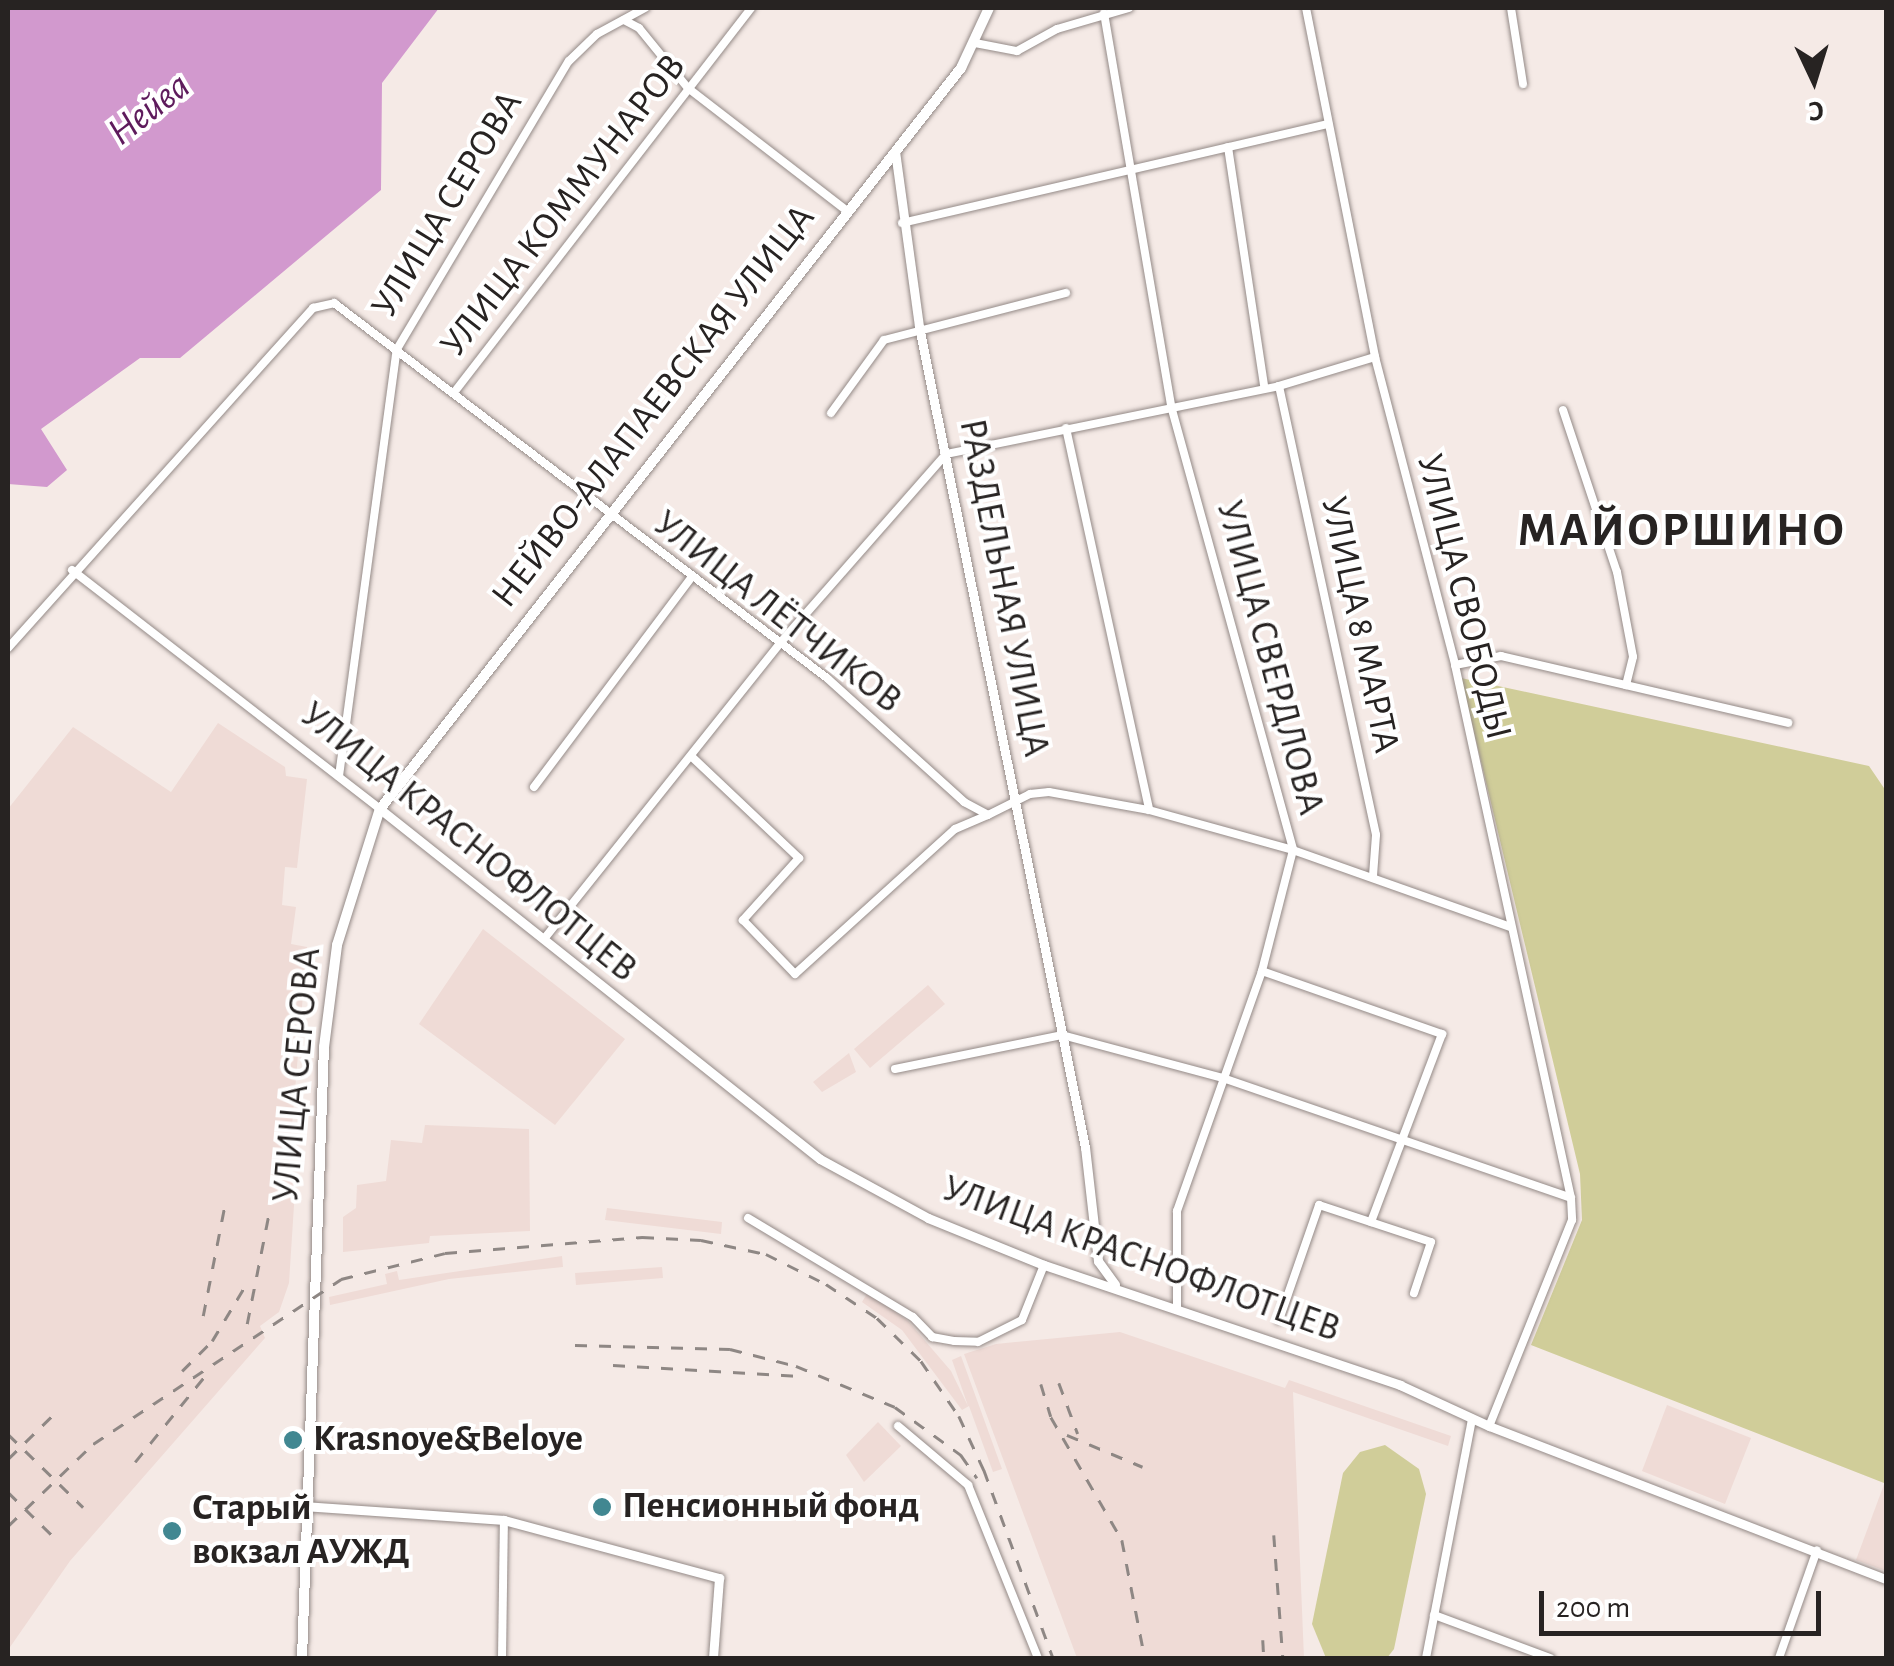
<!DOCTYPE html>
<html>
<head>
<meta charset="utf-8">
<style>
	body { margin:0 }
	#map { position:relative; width:1894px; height:1666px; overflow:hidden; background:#f5eae6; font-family:"Alegreya Sans",sans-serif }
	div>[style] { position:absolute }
	.built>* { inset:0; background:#efdbd6 }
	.green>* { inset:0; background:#d0cd99 }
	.water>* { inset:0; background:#d299ce }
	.roads { filter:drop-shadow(0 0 2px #948a87) drop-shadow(0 0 2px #948a87) }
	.minor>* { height:8px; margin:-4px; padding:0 4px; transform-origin:4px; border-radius:4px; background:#fff }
	.tertiary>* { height:9px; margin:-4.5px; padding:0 4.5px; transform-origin:4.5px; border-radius:4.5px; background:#fff }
	.secondary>* { height:10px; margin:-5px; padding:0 5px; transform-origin:5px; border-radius:5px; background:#fff }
	.rail>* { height:2.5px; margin-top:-1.25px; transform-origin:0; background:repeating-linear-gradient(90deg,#8e8784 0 12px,transparent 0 24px) }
	.dots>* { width:28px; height:28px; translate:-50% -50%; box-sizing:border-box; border:5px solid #fff; border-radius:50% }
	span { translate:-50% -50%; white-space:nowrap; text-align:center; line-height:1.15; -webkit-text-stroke:8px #fff; paint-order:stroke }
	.street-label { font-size:38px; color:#272322 }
	.poi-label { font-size:38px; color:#272322; font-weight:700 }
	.left { translate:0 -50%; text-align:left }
	.water-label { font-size:40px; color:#5e1b5c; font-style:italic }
	.district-label { font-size:48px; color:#272322; font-weight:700; letter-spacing:2.5px }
	.frame { position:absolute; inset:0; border:10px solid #272322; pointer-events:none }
	.north { position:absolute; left:1764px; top:30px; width:100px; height:100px; -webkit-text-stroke:8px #fff; paint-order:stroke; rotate:176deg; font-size:28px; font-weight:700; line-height:40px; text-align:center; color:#272322 }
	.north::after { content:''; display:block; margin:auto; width:35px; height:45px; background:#272322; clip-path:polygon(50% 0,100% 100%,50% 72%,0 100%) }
	.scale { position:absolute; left:1539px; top:1591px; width:282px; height:45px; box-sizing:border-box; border:5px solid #272322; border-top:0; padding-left:12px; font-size:30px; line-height:35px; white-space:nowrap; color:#272322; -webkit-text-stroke:8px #fff; paint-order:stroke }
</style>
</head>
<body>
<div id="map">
	<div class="built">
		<i style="clip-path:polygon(218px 723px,285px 767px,286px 776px,307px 779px,297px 868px,285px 867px,282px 905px,296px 907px,291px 944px,307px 947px,288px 1174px,296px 1174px,289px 1283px,279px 1312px,260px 1326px,265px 1338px,70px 1561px,8px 1650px,8px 809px,73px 727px,171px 792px)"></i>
		<i style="clip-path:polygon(483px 929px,625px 1039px,555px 1125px,419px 1024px)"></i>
		<i style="clip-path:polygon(928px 985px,945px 1004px,870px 1068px,854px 1049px)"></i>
		<i style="clip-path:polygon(849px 1053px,856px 1072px,822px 1092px,813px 1082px)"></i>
		<i style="clip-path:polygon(425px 1125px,529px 1129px,530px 1231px,430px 1236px,429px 1243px,343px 1252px,343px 1217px,356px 1208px,357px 1185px,386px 1181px,391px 1140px,422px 1143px)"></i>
		<i style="clip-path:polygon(607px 1208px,722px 1222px,721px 1234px,605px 1220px)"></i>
		<i style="clip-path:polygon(562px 1256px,563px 1267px,449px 1279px,330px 1305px,329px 1297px,387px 1284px,385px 1274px,397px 1271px,399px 1280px)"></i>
		<i style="clip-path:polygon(662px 1267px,663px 1278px,576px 1285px,575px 1273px)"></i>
		<i style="clip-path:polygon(868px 1292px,908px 1321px,951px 1371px,968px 1406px,952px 1360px,961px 1356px,1002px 1469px,993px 1472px,969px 1406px,962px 1410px,902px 1330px,862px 1302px)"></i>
		<i style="clip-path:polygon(1120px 1332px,1285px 1388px,1289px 1380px,1451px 1436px,1448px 1446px,1293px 1392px,1304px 1658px,1077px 1658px,964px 1354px,996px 1344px)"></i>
		<i style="clip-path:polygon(1667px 1405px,1751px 1438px,1725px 1504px,1642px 1471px)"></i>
		<i style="clip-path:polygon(878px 1422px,901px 1446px,864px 1482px,846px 1455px)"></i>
		<i style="clip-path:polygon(1886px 1479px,1886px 1571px,1856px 1560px)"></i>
	</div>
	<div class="green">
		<i style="clip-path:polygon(1461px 678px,1869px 766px,1886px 791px,1884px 1483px,1531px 1345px,1582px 1220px,1580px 1174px)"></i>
		<i style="clip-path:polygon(1385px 1445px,1419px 1469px,1426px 1494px,1394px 1649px,1387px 1658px,1326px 1658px,1312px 1624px,1343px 1473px,1360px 1452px)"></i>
	</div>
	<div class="water">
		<i style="clip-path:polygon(8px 8px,439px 8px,382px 83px,381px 190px,180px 358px,140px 358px,41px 429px,67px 470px,47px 487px,8px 484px)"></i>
	</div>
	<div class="roads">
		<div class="minor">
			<i style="left:1306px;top:8px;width:356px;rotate:78.8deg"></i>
			<i style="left:1375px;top:357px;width:318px;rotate:75.4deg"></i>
			<i style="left:1455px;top:665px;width:545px;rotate:77.72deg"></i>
			<i style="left:1571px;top:1198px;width:22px;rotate:87deg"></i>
			<i style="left:1572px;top:1220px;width:222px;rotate:111.9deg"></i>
			<i style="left:1511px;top:8px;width:77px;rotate:81deg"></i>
			<i style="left:1104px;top:13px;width:399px;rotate:80.3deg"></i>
			<i style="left:1171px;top:406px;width:460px;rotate:74.6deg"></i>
			<i style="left:1293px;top:850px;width:125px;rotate:104.4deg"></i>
			<i style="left:1262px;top:971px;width:255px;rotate:109.5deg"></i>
			<i style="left:1177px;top:1211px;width:97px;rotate:90deg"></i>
			<i style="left:624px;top:20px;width:17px;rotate:28deg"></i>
			<i style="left:639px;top:28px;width:77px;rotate:50.8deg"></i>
			<i style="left:688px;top:88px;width:200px;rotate:37.7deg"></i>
			<i style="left:975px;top:43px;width:43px;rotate:10.8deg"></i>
			<i style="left:1017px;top:51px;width:46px;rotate:-28.8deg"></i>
			<i style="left:1057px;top:29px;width:75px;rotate:-16.3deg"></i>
			<i style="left:1228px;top:147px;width:242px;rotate:81.4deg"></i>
			<i style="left:902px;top:223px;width:437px;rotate:-13.1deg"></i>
			<i style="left:1279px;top:386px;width:459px;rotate:77.8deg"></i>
			<i style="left:1376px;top:835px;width:41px;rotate:94.2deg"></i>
			<i style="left:456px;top:390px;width:483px;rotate:-52.3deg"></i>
			<i style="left:1563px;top:410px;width:171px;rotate:71.6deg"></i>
			<i style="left:1617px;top:572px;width:86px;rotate:79.3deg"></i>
			<i style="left:1633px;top:657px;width:29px;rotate:104deg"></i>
			<i style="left:831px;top:413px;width:90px;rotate:-54deg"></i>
			<i style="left:884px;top:340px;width:188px;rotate:-14.5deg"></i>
			<i style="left:1066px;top:428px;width:391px;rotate:77.7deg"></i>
			<i style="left:72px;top:570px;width:390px;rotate:37.8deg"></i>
			<i style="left:8px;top:648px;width:457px;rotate:-48.1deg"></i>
			<i style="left:313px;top:308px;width:22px;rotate:-13deg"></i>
			<i style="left:334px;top:303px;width:619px;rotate:37.26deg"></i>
			<i style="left:827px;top:678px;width:185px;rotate:42.1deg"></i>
			<i style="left:964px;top:802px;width:27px;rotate:28deg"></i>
			<i style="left:988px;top:815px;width:47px;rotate:-26.6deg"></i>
			<i style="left:1030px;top:794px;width:19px;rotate:-6deg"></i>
			<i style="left:1049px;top:792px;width:102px;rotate:10.2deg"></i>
			<i style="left:1149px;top:810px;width:149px;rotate:15.5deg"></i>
			<i style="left:1293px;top:850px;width:230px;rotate:19.5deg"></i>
			<i style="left:1455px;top:665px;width:47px;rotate:-11.1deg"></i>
			<i style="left:1501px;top:656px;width:295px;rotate:13.1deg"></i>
			<i style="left:691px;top:756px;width:149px;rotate:43.4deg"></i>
			<i style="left:799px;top:858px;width:84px;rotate:132.1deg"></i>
			<i style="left:743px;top:920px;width:75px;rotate:46.1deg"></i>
			<i style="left:795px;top:974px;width:216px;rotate:-42.2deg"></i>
			<i style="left:955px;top:829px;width:36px;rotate:-23deg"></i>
			<i style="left:339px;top:776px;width:431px;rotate:-82.3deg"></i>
			<i style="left:397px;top:349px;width:335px;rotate:-59.2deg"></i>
			<i style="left:569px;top:61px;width:39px;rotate:-44deg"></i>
			<i style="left:597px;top:34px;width:55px;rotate:-28.4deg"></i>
			<i style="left:534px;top:787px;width:260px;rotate:-53.1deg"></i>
			<i style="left:544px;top:939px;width:380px;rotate:-51.4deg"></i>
			<i style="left:781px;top:642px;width:250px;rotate:-48.7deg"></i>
			<i style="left:946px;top:454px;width:340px;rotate:-11.5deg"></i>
			<i style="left:1279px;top:386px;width:100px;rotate:-16.8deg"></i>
			<i style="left:1262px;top:971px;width:191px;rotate:19.3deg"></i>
			<i style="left:1442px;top:1034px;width:201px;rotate:110.7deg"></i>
			<i style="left:895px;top:1069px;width:170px;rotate:-11.5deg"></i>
			<i style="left:1062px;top:1035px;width:167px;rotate:15deg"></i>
			<i style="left:1223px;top:1078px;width:368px;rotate:19deg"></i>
			<i style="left:748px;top:1218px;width:192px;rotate:31deg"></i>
			<i style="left:913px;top:1317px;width:28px;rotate:46deg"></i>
			<i style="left:932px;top:1337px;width:22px;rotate:10deg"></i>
			<i style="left:954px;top:1341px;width:24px;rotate:2deg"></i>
			<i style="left:978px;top:1342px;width:49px;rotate:-26.6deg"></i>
			<i style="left:1022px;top:1320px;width:59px;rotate:-68.2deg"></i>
			<i style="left:1279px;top:1320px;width:122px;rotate:-70.8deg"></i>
			<i style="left:1319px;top:1205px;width:118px;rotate:18.3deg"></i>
			<i style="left:1431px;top:1242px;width:54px;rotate:108.4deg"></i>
			<i style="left:898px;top:1426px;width:92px;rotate:40.1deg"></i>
			<i style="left:968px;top:1485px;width:187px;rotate:68deg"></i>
			<i style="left:1434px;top:1615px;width:124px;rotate:20.3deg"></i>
			<i style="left:502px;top:1658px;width:138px;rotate:-89.2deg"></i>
			<i style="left:1426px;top:1658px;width:243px;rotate:-79.1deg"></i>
			<i style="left:1779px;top:1658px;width:114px;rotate:-70.6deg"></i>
		</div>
		<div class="tertiary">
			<i style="left:895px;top:151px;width:178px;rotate:82.2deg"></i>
			<i style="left:919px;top:327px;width:837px;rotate:78.56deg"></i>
			<i style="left:1085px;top:1147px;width:115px;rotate:83.5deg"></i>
			<i style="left:1098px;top:1261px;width:29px;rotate:54deg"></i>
			<i style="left:380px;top:809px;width:562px;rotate:38.5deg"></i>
			<i style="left:820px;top:1159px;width:123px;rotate:28.6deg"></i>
			<i style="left:928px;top:1218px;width:125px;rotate:22.1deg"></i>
			<i style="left:1044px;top:1265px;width:376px;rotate:18.6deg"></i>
			<i style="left:1400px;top:1385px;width:98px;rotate:24.7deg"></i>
			<i style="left:1489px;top:1426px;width:425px;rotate:21.1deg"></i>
			<i style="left:304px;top:1506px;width:200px;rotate:4deg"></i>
			<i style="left:504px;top:1520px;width:223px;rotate:15.1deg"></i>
			<i style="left:719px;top:1578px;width:80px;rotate:94.3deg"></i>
		</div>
		<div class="secondary">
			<i style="left:302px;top:1658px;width:611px;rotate:-87.94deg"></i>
			<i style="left:324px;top:1047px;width:103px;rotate:-82.7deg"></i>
			<i style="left:337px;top:945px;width:143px;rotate:-72.5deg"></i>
			<i style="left:380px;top:809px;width:942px;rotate:-51.9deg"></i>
			<i style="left:961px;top:68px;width:66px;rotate:-65deg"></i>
		</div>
	</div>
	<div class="rail">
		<i style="left:203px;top:1316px;width:119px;rotate:-78.9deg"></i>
		<i style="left:247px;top:1324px;width:118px;rotate:-78.8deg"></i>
		<i style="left:575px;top:1345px;width:155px;rotate:1.5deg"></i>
		<i style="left:730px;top:1349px;width:68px;rotate:14.4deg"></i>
		<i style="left:796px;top:1366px;width:107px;rotate:22.5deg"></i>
		<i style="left:895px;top:1407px;width:82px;rotate:36deg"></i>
		<i style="left:961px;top:1455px;width:28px;rotate:55deg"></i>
		<i style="left:613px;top:1365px;width:183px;rotate:3.4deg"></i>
		<i style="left:182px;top:1371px;width:42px;rotate:-45deg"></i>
		<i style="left:212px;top:1341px;width:64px;rotate:-59deg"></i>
		<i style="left:1059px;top:1383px;width:54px;rotate:69.6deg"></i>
		<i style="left:1041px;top:1384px;width:34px;rotate:73deg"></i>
		<i style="left:1051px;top:1417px;width:142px;rotate:60deg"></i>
		<i style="left:1122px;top:1540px;width:120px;rotate:79deg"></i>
		<i style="left:8px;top:1434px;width:105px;rotate:44.2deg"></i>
		<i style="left:1067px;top:1435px;width:82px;rotate:22.8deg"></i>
		<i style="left:8px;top:1459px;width:63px;rotate:-44.4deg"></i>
		<i style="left:135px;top:1462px;width:111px;rotate:-50.9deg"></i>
		<i style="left:8px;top:1492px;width:66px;rotate:44.4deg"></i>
		<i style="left:8px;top:1526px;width:118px;rotate:-44deg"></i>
		<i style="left:93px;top:1444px;width:298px;rotate:-33.6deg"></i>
		<i style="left:341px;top:1279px;width:107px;rotate:-14deg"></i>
		<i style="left:445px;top:1253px;width:198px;rotate:-4.6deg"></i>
		<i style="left:642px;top:1237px;width:59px;rotate:2.9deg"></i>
		<i style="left:701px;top:1240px;width:66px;rotate:12.2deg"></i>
		<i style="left:766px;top:1254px;width:67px;rotate:26.6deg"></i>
		<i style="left:826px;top:1284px;width:61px;rotate:33.7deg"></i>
		<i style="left:877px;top:1318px;width:62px;rotate:44.3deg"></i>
		<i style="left:921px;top:1361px;width:67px;rotate:55.4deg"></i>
		<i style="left:959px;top:1416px;width:60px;rotate:65.2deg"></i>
		<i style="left:984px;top:1470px;width:200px;rotate:69.8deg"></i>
		<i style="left:1274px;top:1535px;width:123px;rotate:85.8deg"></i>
		<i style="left:1263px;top:1640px;width:18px;rotate:87deg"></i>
		<i style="left:1121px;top:1657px;width:1px;rotate:45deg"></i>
	</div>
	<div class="dots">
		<i style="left:293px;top:1440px;background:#418791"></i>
		<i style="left:602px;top:1507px;background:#418791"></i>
		<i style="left:172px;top:1531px;background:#418791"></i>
	</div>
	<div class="street-label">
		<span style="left:448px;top:205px;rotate:-59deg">УЛИЦА СЕРОВА</span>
		<span style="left:564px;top:206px;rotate:-52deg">УЛИЦА КОММУНАРОВ</span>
		<span style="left:654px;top:407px;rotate:-52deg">НЕЙВО-АЛАПАЕВСКАЯ УЛИЦА</span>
		<span style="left:1003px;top:588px;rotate:79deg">РАЗДЕЛЬНАЯ УЛИЦА</span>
		<span style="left:1463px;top:597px;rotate:76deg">УЛИЦА СВОБОДЫ</span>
		<span style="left:777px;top:613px;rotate:38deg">УЛИЦА ЛЁТЧИКОВ</span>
		<span style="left:1359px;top:625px;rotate:78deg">УЛИЦА 8 МАРТА</span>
		<span style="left:1269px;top:658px;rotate:75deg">УЛИЦА СВЕРДЛОВА</span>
		<span style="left:468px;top:843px;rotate:39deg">УЛИЦА КРАСНОФЛОТЦЕВ</span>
		<span style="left:298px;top:1075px;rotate:-85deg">УЛИЦА СЕРОВА</span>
		<span style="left:1141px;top:1260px;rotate:20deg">УЛИЦА КРАСНОФЛОТЦЕВ</span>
	</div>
	<div class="poi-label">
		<span class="left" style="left:313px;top:1440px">Krasnoye&amp;Beloye</span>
		<span class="left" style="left:622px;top:1507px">Пенсионный фонд</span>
		<span class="left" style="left:192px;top:1531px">Старый<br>вокзал АУЖД</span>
	</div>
	<div class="water-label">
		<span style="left:149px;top:109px;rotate:-38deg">Нейва</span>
	</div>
	<div class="district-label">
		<span style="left:1682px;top:532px">МАЙОРШИНО</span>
	</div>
	<div class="frame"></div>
	<div class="north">С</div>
	<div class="scale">200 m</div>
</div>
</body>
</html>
